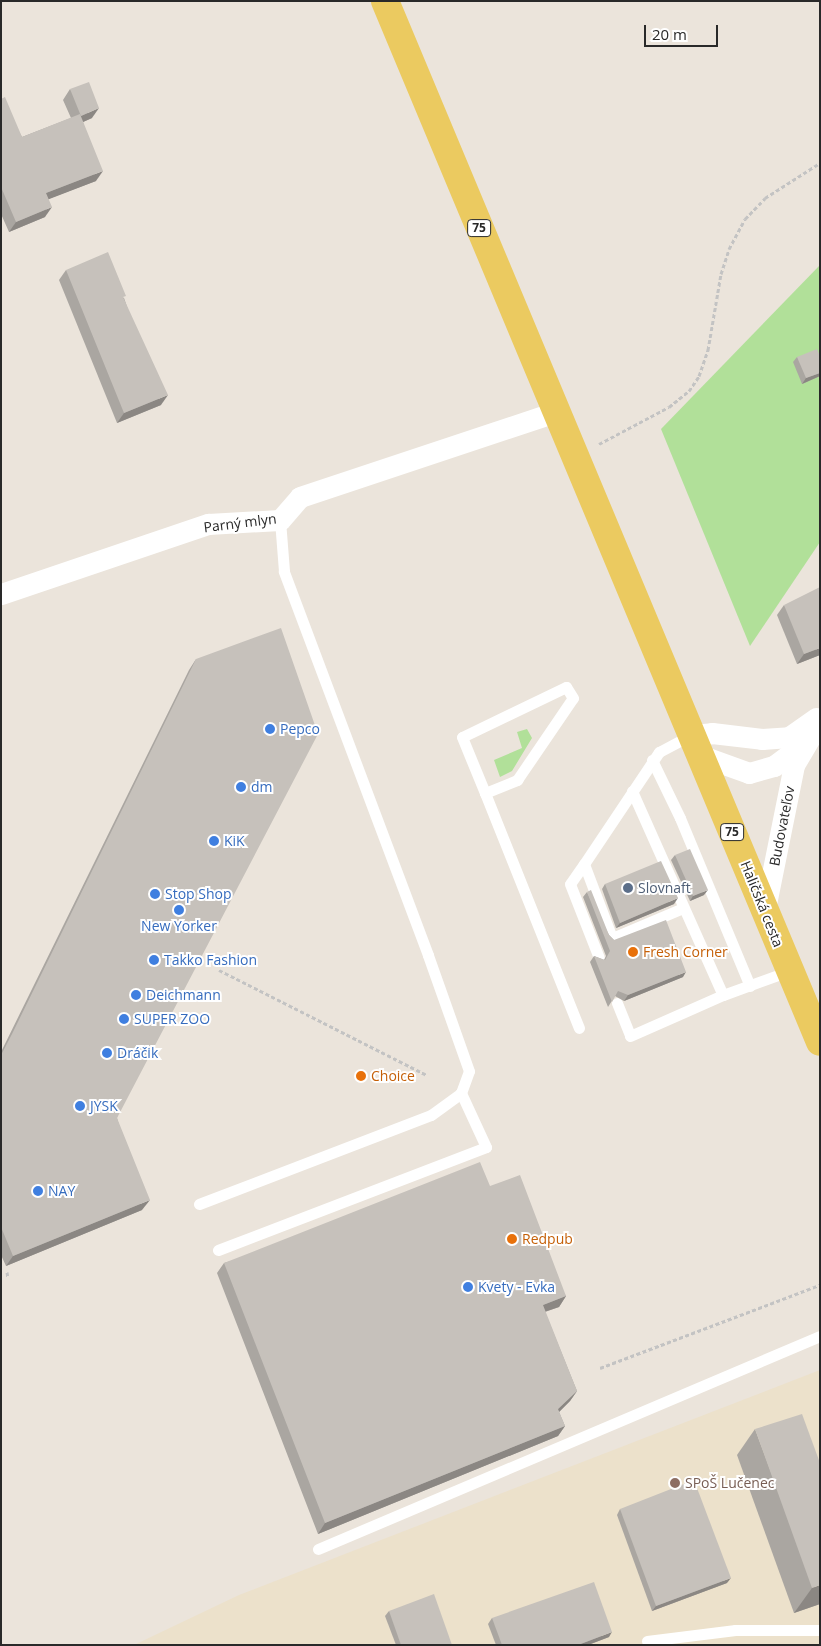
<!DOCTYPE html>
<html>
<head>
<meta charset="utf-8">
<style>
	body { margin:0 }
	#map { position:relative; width:821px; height:1646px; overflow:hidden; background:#ebe4db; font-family:"Open Sans",sans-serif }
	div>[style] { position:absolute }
	.education>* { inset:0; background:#ece1cb }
	.green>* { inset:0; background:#b1e099 }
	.path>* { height:3px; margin-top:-1.5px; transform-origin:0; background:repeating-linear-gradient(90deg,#c3c3c3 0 4px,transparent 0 6.5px) }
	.service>* { height:11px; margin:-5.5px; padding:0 5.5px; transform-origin:5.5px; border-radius:5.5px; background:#fff }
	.minor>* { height:21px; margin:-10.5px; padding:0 10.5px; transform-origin:10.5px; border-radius:10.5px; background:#fff }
	.primary>* { height:28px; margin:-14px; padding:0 14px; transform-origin:14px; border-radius:14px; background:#ebca60 }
	.wall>* { inset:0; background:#aaa6a1 }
	.shaded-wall>* { inset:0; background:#8b8783 }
	.building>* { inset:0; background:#c6c1bb }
	.dots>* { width:14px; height:14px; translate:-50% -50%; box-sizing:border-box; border:2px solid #fff; border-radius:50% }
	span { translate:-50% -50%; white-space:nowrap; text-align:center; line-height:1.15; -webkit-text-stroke:4px #fff; paint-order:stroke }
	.shield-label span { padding:1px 4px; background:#fff; border:1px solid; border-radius:4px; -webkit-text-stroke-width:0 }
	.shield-label { font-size:12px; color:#292929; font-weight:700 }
	.street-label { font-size:14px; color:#292929 }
	.shop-label { font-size:14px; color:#366cbe }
	.left { translate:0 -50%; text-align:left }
	.service-label { font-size:14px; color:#4e5e75 }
	.food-label { font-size:14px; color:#c56008 }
	.education-label { font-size:14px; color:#785e54 }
	.frame { position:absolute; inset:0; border:2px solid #292929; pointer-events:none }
	.scale { position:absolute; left:644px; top:25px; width:74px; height:22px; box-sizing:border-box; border:2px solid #292929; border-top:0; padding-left:6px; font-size:15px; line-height:18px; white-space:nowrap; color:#292929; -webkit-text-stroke:4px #fff; paint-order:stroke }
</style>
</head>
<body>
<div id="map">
	<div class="education">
		<i style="clip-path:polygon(820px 1370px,820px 1645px,134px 1645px,239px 1595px)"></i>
	</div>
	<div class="green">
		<i style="clip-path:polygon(820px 265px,820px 542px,750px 646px,661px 429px)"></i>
		<i style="clip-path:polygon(527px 729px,532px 738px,512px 771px,500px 777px,494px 760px,522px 748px,517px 732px)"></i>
	</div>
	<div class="path">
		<i style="left:599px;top:444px;width:79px;rotate:-27.9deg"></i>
		<i style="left:669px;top:407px;width:26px;rotate:-39deg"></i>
		<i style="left:689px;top:391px;width:18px;rotate:-56deg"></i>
		<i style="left:699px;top:376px;width:28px;rotate:-71deg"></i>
		<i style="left:708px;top:350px;width:77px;rotate:-80.3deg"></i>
		<i style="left:721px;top:274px;width:26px;rotate:-72deg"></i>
		<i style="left:729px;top:249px;width:34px;rotate:-62deg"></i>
		<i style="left:745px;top:219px;width:29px;rotate:-46deg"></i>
		<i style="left:765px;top:198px;width:65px;rotate:-32.5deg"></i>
		<i style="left:219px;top:970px;width:233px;rotate:26.8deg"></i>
		<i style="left:7px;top:1272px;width:6px;rotate:81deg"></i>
		<i style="left:600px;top:1368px;width:235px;rotate:-20.7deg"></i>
	</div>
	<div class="service">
		<i style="left:652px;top:760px;width:64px;rotate:64.2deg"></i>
		<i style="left:680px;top:818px;width:182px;rotate:67.4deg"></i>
		<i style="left:632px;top:791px;width:223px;rotate:66deg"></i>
		<i style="left:485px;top:793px;width:35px;rotate:-22deg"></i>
		<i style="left:517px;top:780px;width:99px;rotate:-55.7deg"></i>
		<i style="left:573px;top:698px;width:13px;rotate:-122deg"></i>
		<i style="left:566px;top:687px;width:115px;rotate:154.3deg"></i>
		<i style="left:462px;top:737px;width:61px;rotate:67.7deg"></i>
		<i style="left:485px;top:793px;width:253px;rotate:68.2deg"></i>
		<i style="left:584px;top:864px;width:24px;rotate:125deg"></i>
		<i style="left:570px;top:884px;width:79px;rotate:68.6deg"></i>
		<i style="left:683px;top:908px;width:77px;rotate:157.1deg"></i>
		<i style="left:612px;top:938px;width:79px;rotate:-110.7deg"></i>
		<i style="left:584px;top:864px;width:135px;rotate:-56.2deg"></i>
		<i style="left:659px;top:752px;width:36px;rotate:-28deg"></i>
		<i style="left:617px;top:1003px;width:35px;rotate:68deg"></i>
		<i style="left:630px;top:1036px;width:102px;rotate:-23.8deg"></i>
		<i style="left:723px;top:995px;width:70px;rotate:-20deg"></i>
		<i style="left:199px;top:1204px;width:248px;rotate:-21deg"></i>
		<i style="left:431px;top:1115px;width:37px;rotate:-36deg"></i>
		<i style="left:461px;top:1093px;width:23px;rotate:-70deg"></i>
		<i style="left:469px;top:1071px;width:123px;rotate:-109.5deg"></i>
		<i style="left:428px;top:955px;width:410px;rotate:-110.6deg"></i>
		<i style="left:284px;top:571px;width:51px;rotate:-94.5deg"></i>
		<i style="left:218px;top:1250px;width:287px;rotate:-21deg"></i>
		<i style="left:486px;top:1147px;width:60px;rotate:-114.8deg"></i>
		<i style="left:318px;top:1549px;width:545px;rotate:-22.99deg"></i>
		<i style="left:647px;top:1641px;width:89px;rotate:-7.1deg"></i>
		<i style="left:735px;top:1630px;width:85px"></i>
	</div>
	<div class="minor">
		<i style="left:1px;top:594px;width:219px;rotate:-18.7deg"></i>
		<i style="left:208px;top:524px;width:72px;rotate:-3.2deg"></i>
		<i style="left:280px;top:520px;width:30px;rotate:-49deg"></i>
		<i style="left:300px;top:497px;width:270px;rotate:-18.4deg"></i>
		<i style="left:691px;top:735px;width:21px;rotate:-5deg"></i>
		<i style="left:712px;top:733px;width:50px;rotate:6.8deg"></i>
		<i style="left:762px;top:739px;width:27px;rotate:-4deg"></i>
		<i style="left:789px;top:737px;width:33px;rotate:-35deg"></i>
		<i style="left:699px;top:755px;width:53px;rotate:19.8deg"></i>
		<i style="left:749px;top:773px;width:26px;rotate:-16deg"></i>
		<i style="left:774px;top:766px;width:36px;rotate:-37deg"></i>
		<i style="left:765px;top:909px;width:147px;rotate:-78.6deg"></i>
		<i style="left:794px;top:765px;width:51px;rotate:-59.4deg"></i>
	</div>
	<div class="primary">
		<i style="left:385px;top:1px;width:1128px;rotate:67.32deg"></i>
	</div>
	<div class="wall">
		<i style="clip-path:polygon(70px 89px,92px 118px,83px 122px,96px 181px,48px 199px,45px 217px,9px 232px,1px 214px,1px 99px,22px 137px,71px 118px,63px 100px)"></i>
		<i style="clip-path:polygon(66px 270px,124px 298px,161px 405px,117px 423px,59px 280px)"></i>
		<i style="clip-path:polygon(820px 356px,820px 376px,802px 384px,793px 362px,797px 357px)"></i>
		<i style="clip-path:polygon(784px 605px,820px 655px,797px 664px,777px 615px)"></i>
		<i style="clip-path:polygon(196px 659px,117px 1118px,142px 1210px,6px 1266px,1px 1255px,1px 1052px,189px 670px)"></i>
		<i style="clip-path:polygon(675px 855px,704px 895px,690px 901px,671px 860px)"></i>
		<i style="clip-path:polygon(605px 884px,674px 904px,616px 928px,602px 889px)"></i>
		<i style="clip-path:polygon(587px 892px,609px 935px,614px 940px,683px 977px,624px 1001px,615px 996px,608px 1007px,590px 962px,594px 956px,604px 960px,606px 956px,583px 897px)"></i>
		<i style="clip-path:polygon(490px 1186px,566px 1296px,559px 1307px,545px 1312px,577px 1391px,570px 1401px,559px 1412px,565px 1426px,558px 1436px,318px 1534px,217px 1273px,224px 1263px)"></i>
		<i style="clip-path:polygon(755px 1429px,820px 1604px,794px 1613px,737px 1455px)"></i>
		<i style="clip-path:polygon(620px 1509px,727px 1583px,652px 1611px,617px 1515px)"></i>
		<i style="clip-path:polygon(389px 1611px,452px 1645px,396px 1645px,385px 1616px)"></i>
		<i style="clip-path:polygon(492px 1618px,609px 1637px,588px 1645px,496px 1645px,488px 1624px)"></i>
	</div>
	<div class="shaded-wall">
		<i style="clip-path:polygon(99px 108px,92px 118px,74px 126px,81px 116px)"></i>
		<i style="clip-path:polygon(103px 171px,96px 181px,39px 203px,46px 193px)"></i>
		<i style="clip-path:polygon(52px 207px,45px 217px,9px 232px,16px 222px)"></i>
		<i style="clip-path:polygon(820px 373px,820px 376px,802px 384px,806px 378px)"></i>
		<i style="clip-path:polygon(168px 395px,161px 405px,117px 423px,124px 413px)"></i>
		<i style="clip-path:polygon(820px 648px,820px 655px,797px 664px,804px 654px)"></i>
		<i style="clip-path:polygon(708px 890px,704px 895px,690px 901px,693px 896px)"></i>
		<i style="clip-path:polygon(678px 898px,674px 904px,616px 928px,620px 923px)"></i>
		<i style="clip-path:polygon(686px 972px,683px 977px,624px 1001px,628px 995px)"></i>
		<i style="clip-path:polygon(150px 1200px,142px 1210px,6px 1266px,13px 1256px)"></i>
		<i style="clip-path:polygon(566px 1296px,559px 1307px,535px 1315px,543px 1305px)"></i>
		<i style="clip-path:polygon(577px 1391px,570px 1401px,551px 1420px,558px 1409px)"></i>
		<i style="clip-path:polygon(565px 1426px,558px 1436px,318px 1534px,325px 1523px)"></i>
		<i style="clip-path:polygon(731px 1578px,727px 1583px,652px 1611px,656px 1606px)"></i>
		<i style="clip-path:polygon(820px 1585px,820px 1604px,794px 1613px,812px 1588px)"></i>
		<i style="clip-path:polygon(612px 1632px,609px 1637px,588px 1645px,578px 1645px)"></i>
	</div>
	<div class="building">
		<i style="clip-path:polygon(89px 82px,99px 108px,81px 116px,70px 89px)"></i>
		<i style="clip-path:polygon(5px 97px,22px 137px,80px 114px,103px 171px,46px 193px,52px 207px,16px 222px,1px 187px,1px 99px)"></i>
		<i style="clip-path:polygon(108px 252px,126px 296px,123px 297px,168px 395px,124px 413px,66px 270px)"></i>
		<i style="clip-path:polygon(817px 349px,820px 356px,820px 373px,806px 378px,797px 357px)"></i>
		<i style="clip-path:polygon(820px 587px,820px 648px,804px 654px,784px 605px)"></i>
		<i style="clip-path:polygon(281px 628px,318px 734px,117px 1118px,150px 1200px,13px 1256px,1px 1227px,1px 1055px,12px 1034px,196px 659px)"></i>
		<i style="clip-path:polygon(690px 849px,708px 890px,693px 896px,675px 855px)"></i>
		<i style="clip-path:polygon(661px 861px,678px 898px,620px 923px,605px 884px)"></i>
		<i style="clip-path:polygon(591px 890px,609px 935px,614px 940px,666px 920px,686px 972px,628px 995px,618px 991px,612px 1002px,594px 956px,605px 960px,610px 951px,587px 892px)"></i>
		<i style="clip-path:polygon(480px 1162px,490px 1186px,520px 1175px,566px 1296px,543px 1305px,577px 1391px,558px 1409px,565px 1426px,325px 1523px,224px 1263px)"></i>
		<i style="clip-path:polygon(802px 1414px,820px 1463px,820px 1585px,812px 1588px,755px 1429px)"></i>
		<i style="clip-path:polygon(694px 1480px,731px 1578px,656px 1606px,620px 1509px)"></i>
		<i style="clip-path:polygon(594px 1582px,612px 1632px,578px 1645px,502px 1645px,492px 1618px)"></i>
		<i style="clip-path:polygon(434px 1594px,452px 1645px,401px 1645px,389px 1611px)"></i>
	</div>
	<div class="dots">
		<i style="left:270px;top:729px;background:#3f7fe0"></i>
		<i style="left:241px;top:787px;background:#3f7fe0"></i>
		<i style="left:214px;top:841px;background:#3f7fe0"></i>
		<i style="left:628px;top:888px;background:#5c6f8a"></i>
		<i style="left:155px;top:894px;background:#3f7fe0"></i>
		<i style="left:179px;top:910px;background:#3f7fe0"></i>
		<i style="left:633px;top:952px;background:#e8710a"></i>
		<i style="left:154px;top:960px;background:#3f7fe0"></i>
		<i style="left:136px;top:995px;background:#3f7fe0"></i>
		<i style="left:124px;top:1019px;background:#3f7fe0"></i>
		<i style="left:107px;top:1053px;background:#3f7fe0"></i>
		<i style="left:361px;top:1076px;background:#e8710a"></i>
		<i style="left:80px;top:1106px;background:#3f7fe0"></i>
		<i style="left:38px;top:1191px;background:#3f7fe0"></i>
		<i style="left:512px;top:1239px;background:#e8710a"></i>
		<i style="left:468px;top:1287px;background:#3f7fe0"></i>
		<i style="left:675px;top:1483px;background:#8d6e63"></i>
	</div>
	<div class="shield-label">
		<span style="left:479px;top:228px">75</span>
		<span style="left:732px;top:832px">75</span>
	</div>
	<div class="street-label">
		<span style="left:240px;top:523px;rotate:-7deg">Parný mlyn</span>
		<span style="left:782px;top:826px;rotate:-79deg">Budovateľov</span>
		<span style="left:762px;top:904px;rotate:68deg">Haličská cesta</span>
	</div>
	<div class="shop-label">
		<span class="left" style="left:280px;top:729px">Pepco</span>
		<span class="left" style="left:251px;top:787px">dm</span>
		<span class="left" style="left:224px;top:841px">KiK</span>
		<span class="left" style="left:165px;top:894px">Stop Shop</span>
		<span style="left:179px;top:926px">New Yorker</span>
		<span class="left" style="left:164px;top:960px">Takko Fashion</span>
		<span class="left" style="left:146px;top:995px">Deichmann</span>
		<span class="left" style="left:134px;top:1019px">SUPER ZOO</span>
		<span class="left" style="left:117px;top:1053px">Dráčik</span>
		<span class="left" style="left:90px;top:1106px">JYSK</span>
		<span class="left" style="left:48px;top:1191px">NAY</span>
		<span class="left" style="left:478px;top:1287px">Kvety - Evka</span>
	</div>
	<div class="service-label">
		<span class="left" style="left:638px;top:888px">Slovnaft</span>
	</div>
	<div class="food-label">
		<span class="left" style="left:643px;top:952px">Fresh Corner</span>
		<span class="left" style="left:371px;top:1076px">Choice</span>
		<span class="left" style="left:522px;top:1239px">Redpub</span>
	</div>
	<div class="education-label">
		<span class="left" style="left:685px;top:1483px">SPoŠ Lučenec</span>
	</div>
	<div class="frame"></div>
	<div class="scale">20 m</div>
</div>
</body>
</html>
